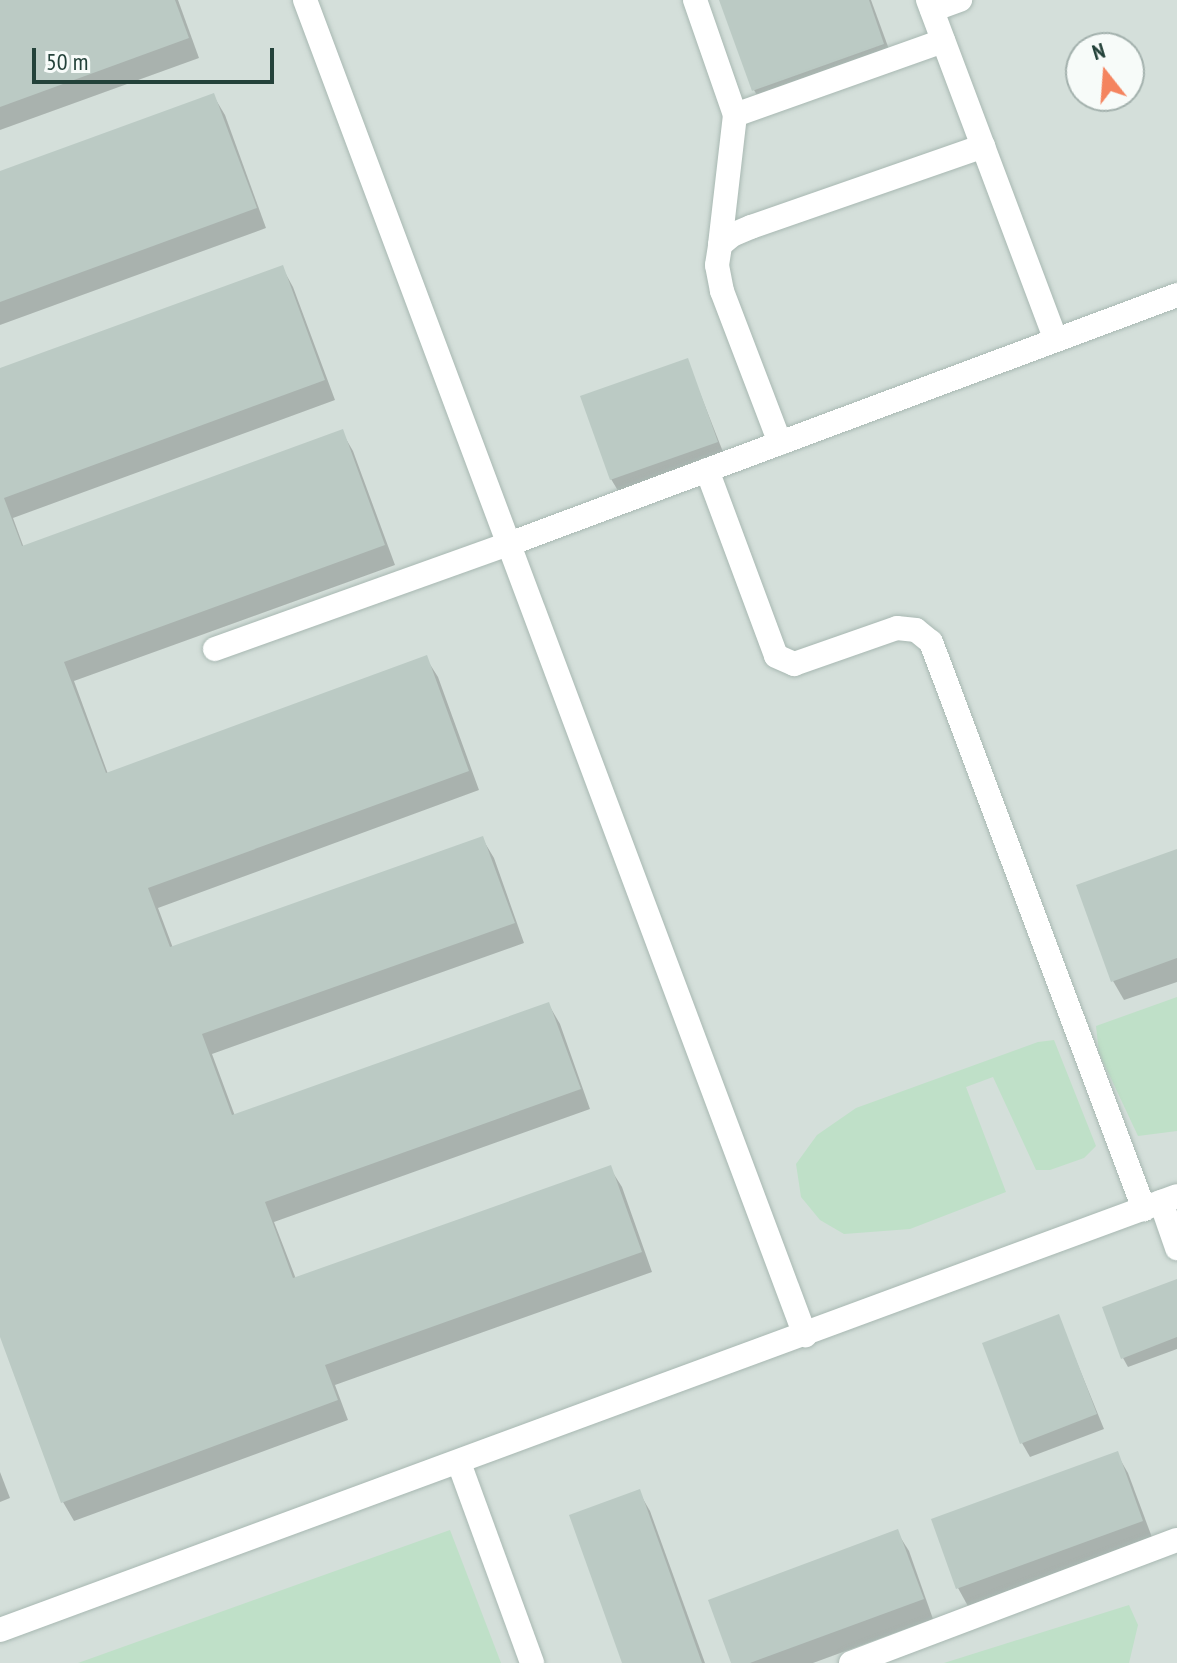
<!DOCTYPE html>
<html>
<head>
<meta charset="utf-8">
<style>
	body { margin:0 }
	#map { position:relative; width:1177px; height:1663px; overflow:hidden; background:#e6efeb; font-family:"PT Sans Narrow",sans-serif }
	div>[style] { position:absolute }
	.built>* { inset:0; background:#d4dfda }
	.green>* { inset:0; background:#bfe0c8 }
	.shadow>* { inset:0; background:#0003 }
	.building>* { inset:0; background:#bbcac4 }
	.roads { filter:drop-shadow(0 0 2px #a8b8b2) drop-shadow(0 0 2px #a8b8b2) }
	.minor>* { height:24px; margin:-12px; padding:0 12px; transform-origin:12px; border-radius:12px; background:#fff }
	span { translate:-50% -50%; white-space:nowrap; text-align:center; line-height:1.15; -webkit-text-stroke:7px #f7fbf9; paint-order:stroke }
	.north { position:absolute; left:1065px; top:32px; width:80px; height:80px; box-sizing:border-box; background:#f7fbf9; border:2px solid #a3b1ad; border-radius:50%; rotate:343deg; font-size:22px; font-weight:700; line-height:32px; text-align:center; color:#24423a }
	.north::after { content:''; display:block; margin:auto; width:28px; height:36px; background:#f4845f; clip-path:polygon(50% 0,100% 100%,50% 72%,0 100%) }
	.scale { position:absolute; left:32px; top:48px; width:242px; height:36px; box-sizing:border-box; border:4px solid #24423a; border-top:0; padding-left:10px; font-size:24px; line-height:28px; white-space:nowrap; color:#24423a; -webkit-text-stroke:6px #f7fbf9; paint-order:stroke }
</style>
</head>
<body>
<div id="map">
	<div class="built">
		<i style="clip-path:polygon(evenodd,0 0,1177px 0,1177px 1663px,0 1663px,0 0,1081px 48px,1129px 48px,1129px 96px,1081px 96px,1081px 48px)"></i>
	</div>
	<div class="green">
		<i style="clip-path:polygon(1177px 997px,1177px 1131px,1138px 1136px,1099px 1053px,1096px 1026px)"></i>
		<i style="clip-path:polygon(1054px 1040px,1096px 1146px,1084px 1158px,1050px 1170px,1036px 1170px,993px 1077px,966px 1087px,1006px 1192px,910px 1229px,844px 1234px,820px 1220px,801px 1197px,796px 1164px,817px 1135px,856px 1108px,1038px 1042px)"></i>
		<i style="clip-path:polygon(450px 1530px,501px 1663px,78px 1663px)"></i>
		<i style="clip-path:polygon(1129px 1605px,1138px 1625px,1129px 1663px,944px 1663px)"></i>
	</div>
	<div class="shadow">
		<i style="clip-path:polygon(0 0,178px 0,199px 58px,0 130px)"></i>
		<i style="clip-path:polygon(721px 0,871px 0,894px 63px,765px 109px,754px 90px)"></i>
		<i style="clip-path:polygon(213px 95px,225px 115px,266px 228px,0 325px,0 173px)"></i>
		<i style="clip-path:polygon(282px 267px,293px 287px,335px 400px,13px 518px,24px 548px,342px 432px,353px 451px,395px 565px,74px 681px,108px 774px,426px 658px,438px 677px,479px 790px,158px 908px,173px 948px,482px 838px,494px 858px,524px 943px,212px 1054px,235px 1116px,549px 1005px,560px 1024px,590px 1109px,274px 1222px,296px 1279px,610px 1168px,622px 1187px,652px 1272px,335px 1385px,348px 1420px,74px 1521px,63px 1502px,0 1331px,0 370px)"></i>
		<i style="clip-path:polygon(687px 360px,725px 457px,620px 494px,611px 479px)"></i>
		<i style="clip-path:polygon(1177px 851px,1177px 982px,1124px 1000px,1113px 981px)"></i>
		<i style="clip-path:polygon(1177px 1281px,1177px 1349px,1128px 1367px,1123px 1358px)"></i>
		<i style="clip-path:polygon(1058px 1316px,1104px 1429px,1030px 1457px,1022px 1443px)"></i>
		<i style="clip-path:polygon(1117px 1454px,1128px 1473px,1153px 1540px,969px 1608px,958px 1588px)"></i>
		<i style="clip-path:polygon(0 1472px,10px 1498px,0 1502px)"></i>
		<i style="clip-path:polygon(639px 1492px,650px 1511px,705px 1663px,625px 1663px)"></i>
		<i style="clip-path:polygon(897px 1532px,909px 1551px,933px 1619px,813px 1663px,733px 1663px)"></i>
	</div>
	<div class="building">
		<i style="clip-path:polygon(0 0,175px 0,189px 38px,0 107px)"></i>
		<i style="clip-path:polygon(719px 0,869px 0,884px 44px,752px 91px)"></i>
		<i style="clip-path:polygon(214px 93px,257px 208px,0 302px,0 171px)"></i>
		<i style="clip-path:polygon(283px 265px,325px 380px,4px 498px,22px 546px,343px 429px,385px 545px,64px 662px,106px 773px,427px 655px,469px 771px,148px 888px,170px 947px,483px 836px,515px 923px,202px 1034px,232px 1115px,549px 1002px,581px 1089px,265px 1202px,293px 1278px,611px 1165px,642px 1252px,325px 1365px,338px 1400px,61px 1503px,0 1337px,0 368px)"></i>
		<i style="clip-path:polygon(688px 358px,718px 442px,610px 480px,580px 396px)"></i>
		<i style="clip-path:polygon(1177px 849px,1177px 958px,1111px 982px,1076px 885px)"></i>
		<i style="clip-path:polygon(1177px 1279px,1177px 1337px,1121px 1359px,1102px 1307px)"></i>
		<i style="clip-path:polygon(1059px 1314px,1097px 1414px,1020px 1444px,982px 1343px)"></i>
		<i style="clip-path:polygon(1118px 1451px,1143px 1521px,956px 1589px,931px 1519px)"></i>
		<i style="clip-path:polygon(640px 1489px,702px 1663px,622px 1663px,569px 1515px)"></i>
		<i style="clip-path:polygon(898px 1529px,924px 1599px,750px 1663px,731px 1663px,708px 1600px)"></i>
	</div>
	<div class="roads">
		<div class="minor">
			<i style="left:305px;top:0;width:1426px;rotate:69.47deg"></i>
			<i style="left:695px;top:0;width:122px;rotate:70.8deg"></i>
			<i style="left:735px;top:115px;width:131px;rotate:96.6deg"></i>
			<i style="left:928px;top:0;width:363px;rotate:69.4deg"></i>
			<i style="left:932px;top:10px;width:30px;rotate:-20deg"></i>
			<i style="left:735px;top:115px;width:221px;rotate:-19.6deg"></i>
			<i style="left:780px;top:443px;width:163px;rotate:-110.9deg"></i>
			<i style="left:722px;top:291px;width:26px;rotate:-101deg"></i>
			<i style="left:717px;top:265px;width:20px;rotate:-81deg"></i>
			<i style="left:720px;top:245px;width:16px;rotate:-40deg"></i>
			<i style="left:732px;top:235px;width:21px;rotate:-23deg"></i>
			<i style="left:751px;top:227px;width:246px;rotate:-19.2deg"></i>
			<i style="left:707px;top:470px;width:198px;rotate:69.6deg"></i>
			<i style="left:776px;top:656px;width:20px;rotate:24deg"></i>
			<i style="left:794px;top:664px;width:109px;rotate:-19.3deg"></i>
			<i style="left:897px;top:628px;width:19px;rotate:6deg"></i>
			<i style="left:916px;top:630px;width:19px;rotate:39deg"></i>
			<i style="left:931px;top:642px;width:606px;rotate:69.41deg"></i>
			<i style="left:215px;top:649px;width:312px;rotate:-19.7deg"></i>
			<i style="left:509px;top:544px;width:713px;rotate:-20.44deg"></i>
			<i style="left:1161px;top:1202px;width:49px;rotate:70.8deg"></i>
			<i style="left:459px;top:1463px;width:213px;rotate:69.9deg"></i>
			<i style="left:0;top:1630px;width:1254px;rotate:-20.24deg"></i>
			<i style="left:851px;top:1663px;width:348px;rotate:-20.7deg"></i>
		</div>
	</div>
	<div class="north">N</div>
	<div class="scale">50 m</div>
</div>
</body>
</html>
